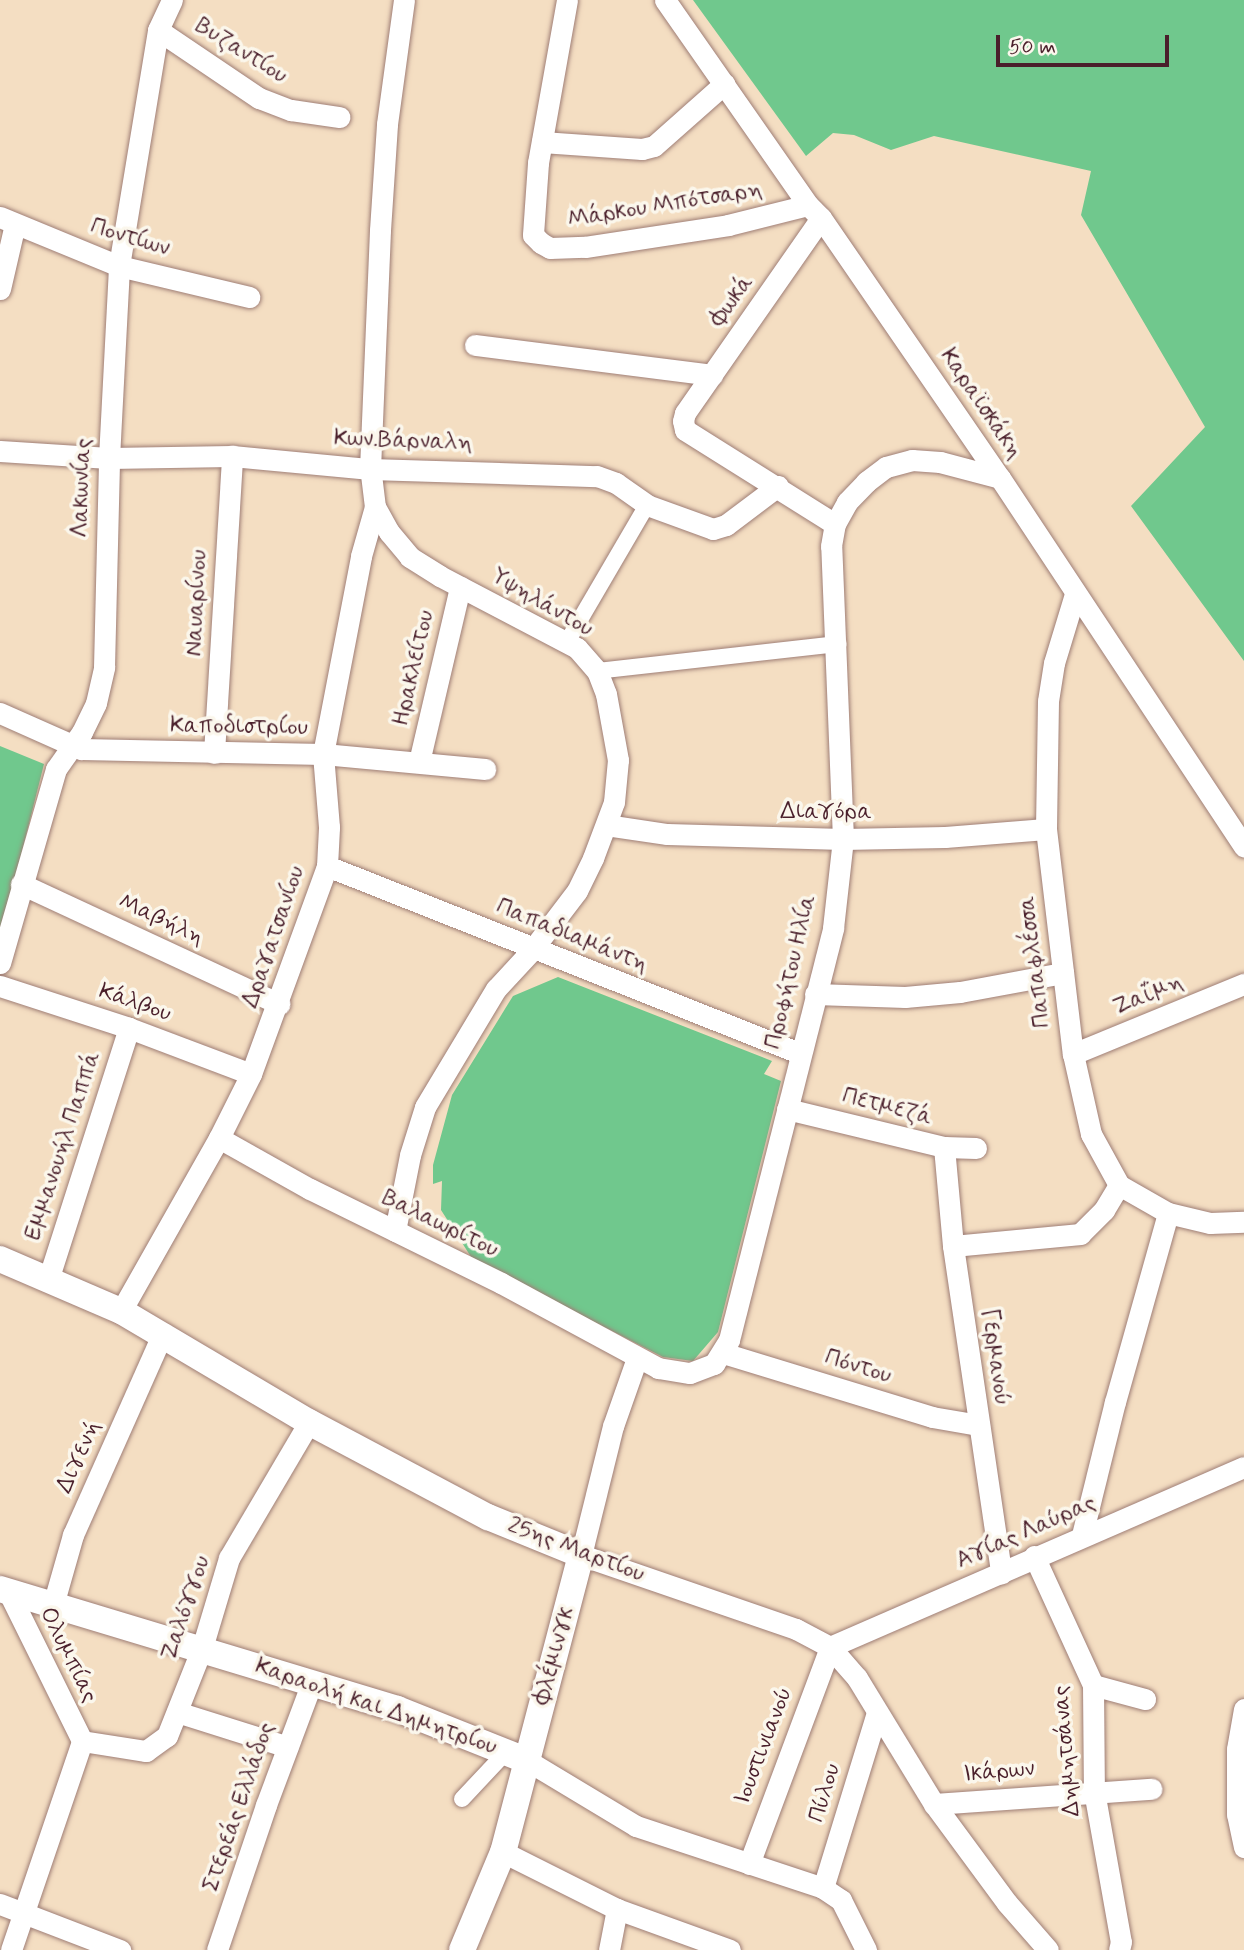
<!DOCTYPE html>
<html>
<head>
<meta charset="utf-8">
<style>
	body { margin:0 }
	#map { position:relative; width:1244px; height:1950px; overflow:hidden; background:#f4dec2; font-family:Mynerve,sans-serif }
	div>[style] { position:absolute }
	.green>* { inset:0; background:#70c88d }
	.roads { filter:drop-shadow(0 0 2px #9f7e76) drop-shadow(0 0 2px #9f7e76) }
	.pedestrian>* { height:16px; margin:-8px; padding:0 8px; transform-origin:8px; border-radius:8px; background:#fff }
	.minor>* { height:21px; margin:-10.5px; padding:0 10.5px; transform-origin:10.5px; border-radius:10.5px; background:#fff }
	.tertiary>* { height:26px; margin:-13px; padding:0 13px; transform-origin:13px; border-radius:13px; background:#fff }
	span { translate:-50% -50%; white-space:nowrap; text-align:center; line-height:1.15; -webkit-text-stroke:7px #fbf7ec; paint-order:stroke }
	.street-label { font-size:23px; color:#4a1f2b }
	.scale { position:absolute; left:996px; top:35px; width:173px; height:32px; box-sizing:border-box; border:4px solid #4a1f2b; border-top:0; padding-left:9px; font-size:21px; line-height:24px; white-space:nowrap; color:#4a1f2b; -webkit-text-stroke:5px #fbf7ec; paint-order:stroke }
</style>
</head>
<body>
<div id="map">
	<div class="green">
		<i style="clip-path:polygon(693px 0,1244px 0,1244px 661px,1131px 506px,1205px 427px,1081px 215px,1091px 171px,934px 136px,891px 150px,854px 135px,833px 133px,806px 156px)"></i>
		<i style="clip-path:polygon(0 746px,44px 764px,0 939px)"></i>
		<i style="clip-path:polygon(558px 977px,772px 1061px,764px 1074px,781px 1081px,718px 1332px,693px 1361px,663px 1357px,473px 1260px,441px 1210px,442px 1181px,433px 1184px,433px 1165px,452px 1095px,513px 996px)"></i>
	</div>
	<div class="roads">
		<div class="pedestrian">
			<i style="left:567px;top:642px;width:159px;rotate:-59.7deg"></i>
			<i style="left:597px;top:671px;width:243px;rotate:-6.4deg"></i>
			<i style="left:462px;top:1799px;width:66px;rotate:-46.8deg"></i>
		</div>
		<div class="minor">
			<i style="left:567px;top:0;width:166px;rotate:100.1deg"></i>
			<i style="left:538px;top:163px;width:72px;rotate:94deg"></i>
			<i style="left:533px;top:235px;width:11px;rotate:45deg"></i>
			<i style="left:541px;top:243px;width:10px;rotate:29deg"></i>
			<i style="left:550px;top:248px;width:35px;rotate:-2deg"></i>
			<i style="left:585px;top:247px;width:145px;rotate:-8.7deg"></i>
			<i style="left:728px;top:225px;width:82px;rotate:-14deg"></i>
			<i style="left:665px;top:0;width:250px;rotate:55.1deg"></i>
			<i style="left:808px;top:205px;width:18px;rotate:45deg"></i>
			<i style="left:821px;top:218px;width:316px;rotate:55.5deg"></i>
			<i style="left:1000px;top:478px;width:442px;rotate:56.5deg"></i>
			<i style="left:158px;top:30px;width:122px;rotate:34deg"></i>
			<i style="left:259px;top:98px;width:34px;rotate:21deg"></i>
			<i style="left:291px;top:110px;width:49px;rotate:8.3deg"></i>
			<i style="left:542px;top:142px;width:100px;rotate:4deg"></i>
			<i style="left:642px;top:149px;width:12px;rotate:-14deg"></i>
			<i style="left:654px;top:146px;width:94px;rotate:-41.5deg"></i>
			<i style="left:0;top:217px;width:129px;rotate:22.4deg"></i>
			<i style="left:119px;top:266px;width:134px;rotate:13.4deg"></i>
			<i style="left:821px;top:218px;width:238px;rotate:124.9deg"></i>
			<i style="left:685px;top:413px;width:8px;rotate:104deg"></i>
			<i style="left:683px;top:421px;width:9px;rotate:77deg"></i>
			<i style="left:685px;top:430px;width:177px;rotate:32.1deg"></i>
			<i style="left:0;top:289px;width:67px;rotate:-77deg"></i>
			<i style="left:475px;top:345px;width:239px;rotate:7.2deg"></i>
			<i style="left:0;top:451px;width:109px;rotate:3.7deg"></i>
			<i style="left:109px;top:458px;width:123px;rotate:-0.9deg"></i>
			<i style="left:232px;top:456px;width:139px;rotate:5.4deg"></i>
			<i style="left:370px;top:469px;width:227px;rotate:1.8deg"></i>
			<i style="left:597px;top:476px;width:20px;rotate:20deg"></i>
			<i style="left:616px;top:483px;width:38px;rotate:35deg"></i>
			<i style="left:647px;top:505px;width:70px;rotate:20deg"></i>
			<i style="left:713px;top:529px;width:14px;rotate:-17deg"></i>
			<i style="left:726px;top:525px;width:65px;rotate:-36.9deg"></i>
			<i style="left:1075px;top:594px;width:72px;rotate:106.9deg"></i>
			<i style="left:1054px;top:663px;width:38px;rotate:99deg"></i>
			<i style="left:1048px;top:701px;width:128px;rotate:90.9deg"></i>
			<i style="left:1046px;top:829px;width:227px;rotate:83.2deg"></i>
			<i style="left:1073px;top:1054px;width:82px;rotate:77.3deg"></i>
			<i style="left:1091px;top:1134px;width:58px;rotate:61.2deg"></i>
			<i style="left:1119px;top:1185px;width:56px;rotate:29.7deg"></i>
			<i style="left:1168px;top:1213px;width:43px;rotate:13.4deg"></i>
			<i style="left:1210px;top:1223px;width:34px;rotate:-2deg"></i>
			<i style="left:0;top:713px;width:89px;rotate:24deg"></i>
			<i style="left:81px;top:749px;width:242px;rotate:1.2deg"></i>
			<i style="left:323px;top:754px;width:163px;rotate:5.3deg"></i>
			<i style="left:214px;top:753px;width:298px;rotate:-86.5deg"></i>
			<i style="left:419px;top:762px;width:180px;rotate:-76.8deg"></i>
			<i style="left:606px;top:825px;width:62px;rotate:8.4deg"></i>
			<i style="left:667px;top:834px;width:176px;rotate:1.6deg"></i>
			<i style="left:843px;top:839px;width:102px;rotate:-1.1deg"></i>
			<i style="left:945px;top:837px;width:101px;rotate:-4.5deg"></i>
			<i style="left:327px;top:866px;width:508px;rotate:21.61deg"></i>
			<i style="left:21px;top:884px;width:285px;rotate:24.9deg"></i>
			<i style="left:0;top:963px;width:202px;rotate:-73.9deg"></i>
			<i style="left:56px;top:769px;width:45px;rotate:-54.9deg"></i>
			<i style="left:82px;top:732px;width:32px;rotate:-64deg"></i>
			<i style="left:96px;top:703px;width:37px;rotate:-77deg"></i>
			<i style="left:104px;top:667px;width:209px;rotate:-88.6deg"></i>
			<i style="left:109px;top:458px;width:192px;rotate:-87deg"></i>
			<i style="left:119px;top:266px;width:239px;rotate:-80.6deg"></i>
			<i style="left:158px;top:30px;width:33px;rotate:-65deg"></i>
			<i style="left:0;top:986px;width:136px;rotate:18deg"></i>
			<i style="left:129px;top:1028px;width:130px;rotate:20.7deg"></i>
			<i style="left:815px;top:994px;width:90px;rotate:1.9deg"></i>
			<i style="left:905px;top:997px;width:55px;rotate:-5.2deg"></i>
			<i style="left:960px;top:992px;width:105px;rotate:-10.5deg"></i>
			<i style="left:1073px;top:1054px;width:185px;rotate:-22.3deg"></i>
			<i style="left:787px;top:1109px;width:162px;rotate:13.6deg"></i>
			<i style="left:944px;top:1147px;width:32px;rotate:2deg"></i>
			<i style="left:219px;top:1138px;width:104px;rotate:29.3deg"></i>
			<i style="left:310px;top:1189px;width:213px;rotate:26.2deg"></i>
			<i style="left:501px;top:1283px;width:179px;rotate:28.4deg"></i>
			<i style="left:658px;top:1368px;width:32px;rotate:9deg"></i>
			<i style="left:690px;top:1373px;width:26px;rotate:-21deg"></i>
			<i style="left:714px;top:1364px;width:28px;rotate:-58deg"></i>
			<i style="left:729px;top:1340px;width:425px;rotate:-75.8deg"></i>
			<i style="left:833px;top:928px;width:90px;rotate:-83.6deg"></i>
			<i style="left:843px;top:839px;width:293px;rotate:-92.3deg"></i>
			<i style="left:831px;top:546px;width:22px;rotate:-80deg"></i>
			<i style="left:835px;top:524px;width:25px;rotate:-61deg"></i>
			<i style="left:847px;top:502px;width:28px;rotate:-46deg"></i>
			<i style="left:866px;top:482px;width:25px;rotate:-37deg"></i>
			<i style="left:886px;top:467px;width:27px;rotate:-15deg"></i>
			<i style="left:912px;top:460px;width:28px;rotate:4deg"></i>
			<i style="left:940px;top:462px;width:62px;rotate:14.9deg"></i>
			<i style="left:944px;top:1147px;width:99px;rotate:84.8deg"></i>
			<i style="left:953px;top:1246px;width:331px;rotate:81.6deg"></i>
			<i style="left:395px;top:1231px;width:77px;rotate:-78.8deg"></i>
			<i style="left:410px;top:1155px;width:50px;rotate:-72.6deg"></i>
			<i style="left:425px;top:1107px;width:138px;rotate:-59deg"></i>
			<i style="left:496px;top:989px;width:53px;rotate:-47.3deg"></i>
			<i style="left:532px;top:950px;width:74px;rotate:-52.7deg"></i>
			<i style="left:577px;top:891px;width:37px;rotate:-64deg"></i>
			<i style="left:593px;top:858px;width:60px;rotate:-69.4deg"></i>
			<i style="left:614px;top:802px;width:42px;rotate:-84.6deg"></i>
			<i style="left:618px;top:760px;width:67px;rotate:-100.3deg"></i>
			<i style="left:606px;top:694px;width:25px;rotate:-111deg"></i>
			<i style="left:597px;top:671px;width:30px;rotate:-131deg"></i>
			<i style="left:577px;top:648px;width:155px;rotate:-152.3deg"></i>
			<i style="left:440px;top:576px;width:36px;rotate:-148deg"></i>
			<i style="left:410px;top:557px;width:33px;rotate:-130deg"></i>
			<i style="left:389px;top:532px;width:29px;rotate:-119deg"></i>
			<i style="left:375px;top:507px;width:38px;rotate:-97deg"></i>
			<i style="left:370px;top:469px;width:239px;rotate:-87.6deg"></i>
			<i style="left:380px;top:230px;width:106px;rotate:-86.2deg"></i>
			<i style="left:387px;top:124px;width:125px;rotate:-82.2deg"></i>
			<i style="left:953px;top:1246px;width:128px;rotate:-5.4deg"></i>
			<i style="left:1080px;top:1234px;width:34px;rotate:-45deg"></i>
			<i style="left:1104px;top:1210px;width:29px;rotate:-59deg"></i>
			<i style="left:48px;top:1280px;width:265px;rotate:-72.2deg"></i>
			<i style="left:121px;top:1311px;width:199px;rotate:-60.5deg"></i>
			<i style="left:219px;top:1138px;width:72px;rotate:-63.4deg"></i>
			<i style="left:251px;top:1074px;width:221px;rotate:-69.9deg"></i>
			<i style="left:327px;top:866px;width:39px;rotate:-87deg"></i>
			<i style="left:329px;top:827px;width:73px;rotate:-94.7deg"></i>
			<i style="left:323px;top:754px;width:202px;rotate:-79.1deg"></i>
			<i style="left:361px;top:556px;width:51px;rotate:-74.1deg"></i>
			<i style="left:723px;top:1353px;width:219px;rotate:17deg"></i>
			<i style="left:932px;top:1417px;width:48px;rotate:9.7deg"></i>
			<i style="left:637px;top:1358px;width:72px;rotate:109.4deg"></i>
			<i style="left:613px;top:1426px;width:133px;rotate:103.9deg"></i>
			<i style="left:581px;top:1555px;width:227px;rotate:19deg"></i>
			<i style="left:796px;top:1629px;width:38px;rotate:28deg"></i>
			<i style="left:830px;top:1647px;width:41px;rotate:48.9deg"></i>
			<i style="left:857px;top:1678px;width:148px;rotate:58.6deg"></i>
			<i style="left:934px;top:1804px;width:123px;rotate:53.6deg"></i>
			<i style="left:1007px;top:1903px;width:62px;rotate:48.9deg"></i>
			<i style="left:1082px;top:1535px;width:137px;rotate:-76.1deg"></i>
			<i style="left:1115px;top:1402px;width:196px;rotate:-74.3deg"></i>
			<i style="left:1034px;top:1556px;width:142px;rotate:65.4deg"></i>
			<i style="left:1093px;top:1685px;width:106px;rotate:89.5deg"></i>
			<i style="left:1094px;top:1791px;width:153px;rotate:79.9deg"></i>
			<i style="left:1121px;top:1942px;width:8px;rotate:104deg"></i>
			<i style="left:8px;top:1591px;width:167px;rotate:63.7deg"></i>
			<i style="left:53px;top:1605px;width:73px;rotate:-74.1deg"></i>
			<i style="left:73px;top:1535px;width:221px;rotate:-66deg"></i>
			<i style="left:830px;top:1647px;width:451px;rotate:-23.5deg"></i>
			<i style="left:1093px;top:1685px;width:54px;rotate:15.1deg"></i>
			<i style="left:1244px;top:1709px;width:41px;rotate:99.9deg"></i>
			<i style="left:1237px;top:1749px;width:65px;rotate:90deg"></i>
			<i style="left:1237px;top:1814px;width:34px;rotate:78deg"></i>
			<i style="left:177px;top:1712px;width:116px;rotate:17.5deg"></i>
			<i style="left:82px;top:1741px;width:65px;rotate:8.9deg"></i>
			<i style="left:146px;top:1751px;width:26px;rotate:-36deg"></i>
			<i style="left:167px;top:1736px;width:95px;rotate:-68.3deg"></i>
			<i style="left:202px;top:1648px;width:94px;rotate:-73.3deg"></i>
			<i style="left:229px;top:1558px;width:158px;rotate:-59.5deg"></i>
			<i style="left:528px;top:1761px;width:126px;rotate:31deg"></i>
			<i style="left:636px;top:1826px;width:197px;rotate:18.3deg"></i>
			<i style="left:823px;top:1888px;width:22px;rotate:34deg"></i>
			<i style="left:841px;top:1900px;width:56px;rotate:63.4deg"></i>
			<i style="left:934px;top:1804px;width:218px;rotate:-4deg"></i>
			<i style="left:503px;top:1852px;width:127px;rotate:26.6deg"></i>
			<i style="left:617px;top:1909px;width:120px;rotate:19.9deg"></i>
			<i style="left:749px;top:1864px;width:232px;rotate:-69.5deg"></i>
			<i style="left:823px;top:1888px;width:183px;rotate:-72.9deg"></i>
			<i style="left:0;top:1904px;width:129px;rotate:21deg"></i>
			<i style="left:11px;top:1950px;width:221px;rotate:-71.2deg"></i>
			<i style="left:217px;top:1950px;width:153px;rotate:-71.3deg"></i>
			<i style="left:266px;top:1805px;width:131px;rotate:-69.5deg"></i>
			<i style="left:609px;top:1950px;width:42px;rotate:-79deg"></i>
		</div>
		<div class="tertiary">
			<i style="left:0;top:1259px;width:132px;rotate:23.3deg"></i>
			<i style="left:121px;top:1311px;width:218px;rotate:30.6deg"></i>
			<i style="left:309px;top:1422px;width:203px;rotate:28deg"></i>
			<i style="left:488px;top:1517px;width:100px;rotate:22.2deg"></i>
			<i style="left:581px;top:1555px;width:307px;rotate:104.7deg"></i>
			<i style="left:503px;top:1852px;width:106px;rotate:112.7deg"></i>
			<i style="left:0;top:1589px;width:415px;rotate:16.8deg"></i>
			<i style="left:397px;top:1709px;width:141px;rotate:21.7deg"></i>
		</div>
	</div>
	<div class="street-label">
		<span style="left:241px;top:51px;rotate:32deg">Βυζαντίου</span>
		<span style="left:665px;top:205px;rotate:-9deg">Μάρκου Μπότσαρη</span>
		<span style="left:130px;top:238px;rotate:17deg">Ποντίων</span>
		<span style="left:732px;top:301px;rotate:-55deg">Φωκά</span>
		<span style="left:981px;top:404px;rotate:56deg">Καραϊσκάκη</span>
		<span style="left:403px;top:441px;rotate:2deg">Κων.Βάρναλη</span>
		<span style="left:82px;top:488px;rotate:-88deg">Λακωνίας</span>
		<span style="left:197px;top:603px;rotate:-87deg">Ναυαρίνου</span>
		<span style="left:542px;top:603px;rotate:30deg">Υψηλάντου</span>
		<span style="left:414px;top:668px;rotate:-77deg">Ηρακλείτου</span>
		<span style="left:239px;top:727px;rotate:1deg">Καποδιστρίου</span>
		<span style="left:826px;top:812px">Διαγόρα</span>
		<span style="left:161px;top:920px;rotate:25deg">Μαβήλη</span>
		<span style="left:572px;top:936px;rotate:22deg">Παπαδιαμάντη</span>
		<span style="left:274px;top:937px;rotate:-71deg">Δραγατσανίου</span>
		<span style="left:1035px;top:962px;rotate:-97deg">Παπαφλέσσα</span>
		<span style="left:791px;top:972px;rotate:-77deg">Προφήτου Ηλία</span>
		<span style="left:1148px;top:995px;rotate:-22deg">Ζαΐμη</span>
		<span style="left:135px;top:1003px;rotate:19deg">Κάλβου</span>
		<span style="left:887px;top:1107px;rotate:14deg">Πετμεζά</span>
		<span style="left:63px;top:1146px;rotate:-72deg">Εμμανουήλ Παππά</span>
		<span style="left:440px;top:1224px;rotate:26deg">Βαλαωρίτου</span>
		<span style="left:995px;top:1357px;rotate:82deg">Γερμανού</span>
		<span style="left:858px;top:1367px;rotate:17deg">Πόντου</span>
		<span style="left:79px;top:1457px;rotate:-66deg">Διγενή</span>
		<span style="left:1026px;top:1532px;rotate:-24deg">Αγίας Λαύρας</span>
		<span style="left:576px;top:1550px;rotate:21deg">25ης Μαρτίου</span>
		<span style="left:186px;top:1608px;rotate:-71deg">Ζαλόγγου</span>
		<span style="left:68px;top:1655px;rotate:64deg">Ολυμπίας</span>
		<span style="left:555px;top:1656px;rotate:-75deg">Φλέμινγκ</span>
		<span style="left:376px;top:1707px;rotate:19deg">Καραολή και Δημητρίου</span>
		<span style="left:764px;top:1746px;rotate:-69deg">Ιουστινιανού</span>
		<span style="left:1067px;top:1751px;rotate:-95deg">Δημητσάνας</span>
		<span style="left:999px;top:1772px;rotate:-5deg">Ικάρων</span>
		<span style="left:825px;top:1793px;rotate:-73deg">Πύλου</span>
		<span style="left:239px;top:1807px;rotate:-71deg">Στερεάς Ελλάδος</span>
	</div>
	<div class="scale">50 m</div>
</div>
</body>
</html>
